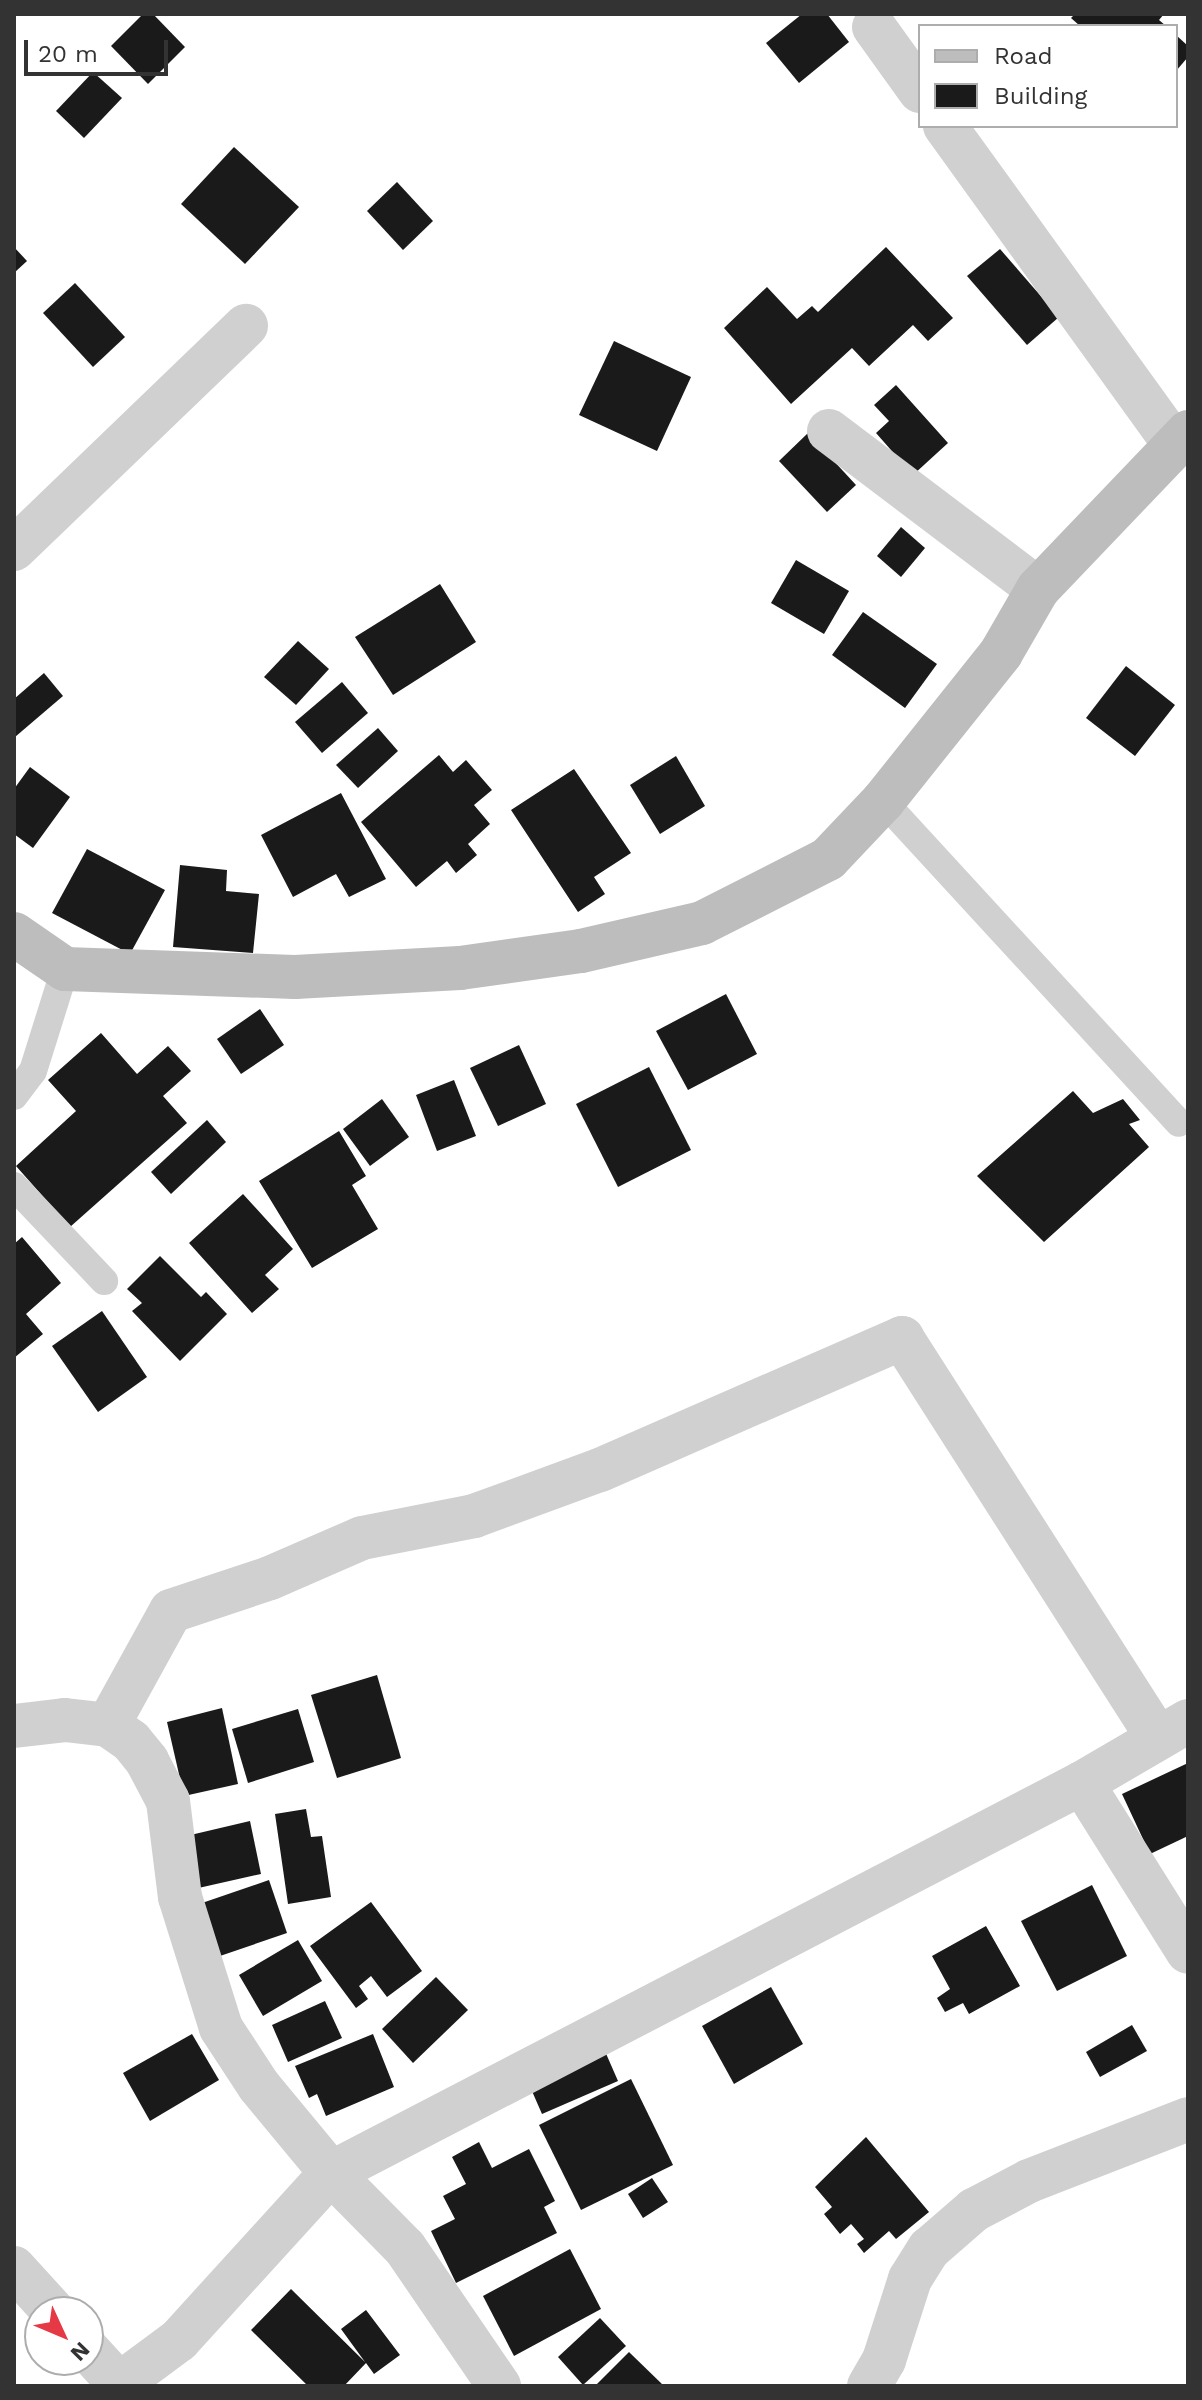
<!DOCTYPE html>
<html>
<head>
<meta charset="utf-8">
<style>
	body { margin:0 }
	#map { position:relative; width:1202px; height:2400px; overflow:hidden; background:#fff; font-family:"Work Sans",sans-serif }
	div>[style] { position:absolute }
	.building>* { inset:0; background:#1a1a1a }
	.lane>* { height:28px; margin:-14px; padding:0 14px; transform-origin:14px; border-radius:14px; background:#d0d0d0 }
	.street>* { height:44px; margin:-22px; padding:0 22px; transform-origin:22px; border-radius:22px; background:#d0d0d0 }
	.secondary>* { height:44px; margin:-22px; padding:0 22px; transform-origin:22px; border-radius:22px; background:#bdbdbd }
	span { translate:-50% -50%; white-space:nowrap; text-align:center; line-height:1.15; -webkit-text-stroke:8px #fff; paint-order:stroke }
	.frame { position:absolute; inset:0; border:16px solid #333; pointer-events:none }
	.legend { position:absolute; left:918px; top:24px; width:260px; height:104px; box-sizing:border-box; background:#fff; border:2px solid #adadad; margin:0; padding:10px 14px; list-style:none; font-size:24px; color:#333 }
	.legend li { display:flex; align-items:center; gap:16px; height:40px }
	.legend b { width:40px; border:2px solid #adadad }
	.north { position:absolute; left:24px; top:2296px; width:80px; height:80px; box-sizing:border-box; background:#fff; border:2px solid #adadad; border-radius:50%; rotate:134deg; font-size:22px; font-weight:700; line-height:32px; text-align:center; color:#333 }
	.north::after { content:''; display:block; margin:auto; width:28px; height:36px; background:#e63946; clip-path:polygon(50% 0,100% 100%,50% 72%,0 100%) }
	.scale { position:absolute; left:24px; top:40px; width:144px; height:36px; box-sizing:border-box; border:4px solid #333; border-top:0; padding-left:10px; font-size:24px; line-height:28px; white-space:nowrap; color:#333; -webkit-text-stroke:6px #fff; paint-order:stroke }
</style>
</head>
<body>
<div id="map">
	<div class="building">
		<i style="clip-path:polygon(143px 14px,153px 14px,185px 47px,148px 84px,111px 46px)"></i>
		<i style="clip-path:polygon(802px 14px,827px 14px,849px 42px,799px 83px,766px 43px)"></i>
		<i style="clip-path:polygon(1075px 14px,1164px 14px,1159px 20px,1166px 26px,1080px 26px,1071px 18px)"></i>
		<i style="clip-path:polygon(1176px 35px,1188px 46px,1188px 57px,1176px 71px)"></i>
		<i style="clip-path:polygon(93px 72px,122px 98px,84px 138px,56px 111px)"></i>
		<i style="clip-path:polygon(234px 147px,299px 207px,245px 264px,181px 204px)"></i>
		<i style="clip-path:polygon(397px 182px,433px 221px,403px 250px,367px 211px)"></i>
		<i style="clip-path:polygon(14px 247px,27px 261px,14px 273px)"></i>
		<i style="clip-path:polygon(886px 247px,953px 318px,928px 341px,913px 325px,869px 366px,852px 348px,791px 404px,724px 328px,767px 287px,797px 319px,812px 306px,818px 312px)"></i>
		<i style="clip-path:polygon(1000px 249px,1059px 317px,1027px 345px,967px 276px)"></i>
		<i style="clip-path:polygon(75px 283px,125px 337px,93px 367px,43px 313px)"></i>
		<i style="clip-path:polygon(614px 341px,691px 377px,657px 451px,579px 415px)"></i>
		<i style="clip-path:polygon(896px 385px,948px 443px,913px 475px,876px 433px,889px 421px,874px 405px)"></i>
		<i style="clip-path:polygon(808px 433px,856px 485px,827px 512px,779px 461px)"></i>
		<i style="clip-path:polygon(901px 527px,925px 548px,901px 577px,877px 556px)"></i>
		<i style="clip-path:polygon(796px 560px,849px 591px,824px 634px,771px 603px)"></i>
		<i style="clip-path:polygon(440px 584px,476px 642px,393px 695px,355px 637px)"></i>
		<i style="clip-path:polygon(863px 612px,937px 664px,905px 708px,832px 655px)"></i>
		<i style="clip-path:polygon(298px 641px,329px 669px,296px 705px,264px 677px)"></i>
		<i style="clip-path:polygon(1126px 666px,1175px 705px,1135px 756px,1086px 718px)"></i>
		<i style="clip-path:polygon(44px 673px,63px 696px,15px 737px,14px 699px)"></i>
		<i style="clip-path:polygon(342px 682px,368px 713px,322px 753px,295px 722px)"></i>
		<i style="clip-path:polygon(378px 728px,398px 751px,358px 788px,336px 765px)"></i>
		<i style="clip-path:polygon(439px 755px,453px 772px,466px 760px,492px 790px,474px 805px,490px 824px,468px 844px,477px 855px,456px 873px,447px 861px,416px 887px,361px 822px)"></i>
		<i style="clip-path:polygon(676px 756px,705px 806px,660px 834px,630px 785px)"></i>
		<i style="clip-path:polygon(30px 767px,70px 797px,33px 848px,14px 834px,14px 789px)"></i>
		<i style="clip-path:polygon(574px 769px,631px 853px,594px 877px,605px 894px,578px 912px,511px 810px)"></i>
		<i style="clip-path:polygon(341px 793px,386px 879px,349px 897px,336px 874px,293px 897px,261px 835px)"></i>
		<i style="clip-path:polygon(87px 849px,165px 890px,130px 954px,52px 913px)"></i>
		<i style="clip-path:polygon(180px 865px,227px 870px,226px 891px,259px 894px,253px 953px,173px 947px)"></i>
		<i style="clip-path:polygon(726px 994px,757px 1054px,688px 1090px,656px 1031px)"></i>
		<i style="clip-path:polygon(260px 1009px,284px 1045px,241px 1074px,217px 1039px)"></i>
		<i style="clip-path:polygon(101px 1033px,137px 1074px,168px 1046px,191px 1071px,163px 1096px,187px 1123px,70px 1227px,16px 1166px,76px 1111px,48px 1080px)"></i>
		<i style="clip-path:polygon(519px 1045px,546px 1104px,498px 1126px,470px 1068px)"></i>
		<i style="clip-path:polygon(649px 1067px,691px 1150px,618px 1187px,576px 1104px)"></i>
		<i style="clip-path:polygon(454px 1080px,476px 1136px,437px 1151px,416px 1095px)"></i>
		<i style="clip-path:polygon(1073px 1091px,1093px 1113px,1123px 1099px,1140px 1120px,1129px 1124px,1149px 1147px,1044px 1242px,977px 1176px)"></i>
		<i style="clip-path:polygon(382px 1099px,409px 1137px,370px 1166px,343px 1129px)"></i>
		<i style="clip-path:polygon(207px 1120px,226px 1142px,171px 1194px,151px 1172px)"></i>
		<i style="clip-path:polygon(339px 1131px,366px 1176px,352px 1185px,378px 1229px,312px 1268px,259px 1181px)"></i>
		<i style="clip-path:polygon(243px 1194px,293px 1249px,265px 1275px,279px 1289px,252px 1313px,189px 1243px)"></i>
		<i style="clip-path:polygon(22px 1237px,61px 1283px,26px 1314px,43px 1334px,14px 1358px,14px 1244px)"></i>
		<i style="clip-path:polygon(160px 1256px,201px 1297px,206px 1292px,227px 1314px,180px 1361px,132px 1311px,142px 1303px,127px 1289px)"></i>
		<i style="clip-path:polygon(102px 1311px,147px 1377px,98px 1412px,52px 1346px)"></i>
		<i style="clip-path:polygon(377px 1675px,401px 1758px,337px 1778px,311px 1695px)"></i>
		<i style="clip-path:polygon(222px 1708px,238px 1784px,184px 1796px,167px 1722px)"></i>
		<i style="clip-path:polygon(298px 1709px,314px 1762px,248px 1783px,232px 1729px)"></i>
		<i style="clip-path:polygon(1188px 1763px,1188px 1836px,1150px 1854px,1122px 1794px)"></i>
		<i style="clip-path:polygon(306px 1809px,311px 1837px,322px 1836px,331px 1897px,288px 1904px,275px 1814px)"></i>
		<i style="clip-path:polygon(250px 1821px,261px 1874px,194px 1889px,182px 1837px)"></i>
		<i style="clip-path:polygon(269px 1880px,287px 1933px,220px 1956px,202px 1903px)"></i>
		<i style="clip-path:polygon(1092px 1885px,1127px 1956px,1057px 1991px,1021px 1921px)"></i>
		<i style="clip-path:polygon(371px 1902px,422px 1971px,387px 1997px,371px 1976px,359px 1986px,368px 1999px,356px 2008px,310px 1946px)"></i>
		<i style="clip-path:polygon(986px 1926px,1020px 1986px,969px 2014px,963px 2003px,945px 2012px,937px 1998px,950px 1989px,932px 1956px)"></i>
		<i style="clip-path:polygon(298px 1940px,322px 1981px,263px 2016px,239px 1975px)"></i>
		<i style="clip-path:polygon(436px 1977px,468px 2010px,413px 2063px,382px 2029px)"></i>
		<i style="clip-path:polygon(771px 1987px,803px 2044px,734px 2084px,702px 2026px)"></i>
		<i style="clip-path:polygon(325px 2001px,342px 2038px,288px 2062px,272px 2025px)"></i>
		<i style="clip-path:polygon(1132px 2025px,1147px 2051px,1100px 2077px,1086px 2052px)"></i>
		<i style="clip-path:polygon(192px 2034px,219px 2080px,150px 2121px,123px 2073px)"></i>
		<i style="clip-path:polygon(373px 2034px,394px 2087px,326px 2116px,317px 2094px,309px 2098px,295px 2066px)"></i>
		<i style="clip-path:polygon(604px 2049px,618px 2081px,542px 2114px,528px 2082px)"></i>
		<i style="clip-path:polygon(631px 2079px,673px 2165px,581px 2210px,539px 2125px)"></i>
		<i style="clip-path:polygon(866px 2137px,929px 2212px,896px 2239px,889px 2231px,864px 2253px,857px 2244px,864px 2239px,851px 2224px,840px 2234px,824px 2214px,832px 2207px,815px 2187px)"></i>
		<i style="clip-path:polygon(479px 2142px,492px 2168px,529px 2149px,555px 2201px,544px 2207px,557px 2233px,456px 2283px,431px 2231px,455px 2219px,443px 2196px,466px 2184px,452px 2157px)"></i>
		<i style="clip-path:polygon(652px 2178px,668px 2202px,643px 2218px,628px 2194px)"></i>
		<i style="clip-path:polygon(570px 2249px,601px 2309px,514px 2356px,483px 2296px)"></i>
		<i style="clip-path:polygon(291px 2289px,365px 2362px,341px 2329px,366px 2310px,400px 2355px,374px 2374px,366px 2363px,344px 2386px,308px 2386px,251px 2330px)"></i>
		<i style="clip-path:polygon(600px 2318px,626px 2346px,583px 2385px,558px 2357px)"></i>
		<i style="clip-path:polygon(629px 2352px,664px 2386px,595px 2386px)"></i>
	</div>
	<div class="lane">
		<i style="left:883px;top:801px;width:437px;rotate:47.4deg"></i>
		<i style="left:14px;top:1096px;width:31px;rotate:-53deg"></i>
		<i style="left:33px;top:1071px;width:107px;rotate:-72.6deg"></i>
		<i style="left:14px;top:1186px;width:131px;rotate:46.5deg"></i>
	</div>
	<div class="street">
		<i style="left:874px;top:27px;width:79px;rotate:54.3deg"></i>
		<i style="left:945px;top:126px;width:392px;rotate:54.2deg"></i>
		<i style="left:829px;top:431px;width:262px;rotate:37.1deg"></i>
		<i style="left:14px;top:549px;width:322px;rotate:-43.9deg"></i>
		<i style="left:108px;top:1725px;width:130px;rotate:-61.1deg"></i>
		<i style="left:171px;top:1611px;width:104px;rotate:-18.4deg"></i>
		<i style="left:270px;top:1578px;width:100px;rotate:-23.5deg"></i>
		<i style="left:362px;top:1538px;width:114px;rotate:-11.1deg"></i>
		<i style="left:474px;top:1516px;width:134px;rotate:-20.1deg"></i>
		<i style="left:600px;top:1470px;width:330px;rotate:-23.6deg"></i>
		<i style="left:902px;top:1338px;width:475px;rotate:57.4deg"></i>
		<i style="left:14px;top:1726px;width:51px;rotate:-6.7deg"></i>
		<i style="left:65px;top:1720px;width:43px;rotate:6.6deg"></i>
		<i style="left:108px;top:1725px;width:28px;rotate:35deg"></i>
		<i style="left:131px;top:1741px;width:26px;rotate:51deg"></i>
		<i style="left:147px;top:1761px;width:45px;rotate:62.3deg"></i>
		<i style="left:168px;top:1801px;width:97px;rotate:82.9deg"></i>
		<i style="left:180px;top:1897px;width:137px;rotate:72.6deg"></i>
		<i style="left:221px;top:2028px;width:69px;rotate:56.8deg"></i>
		<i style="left:259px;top:2086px;width:113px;rotate:50.4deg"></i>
		<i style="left:331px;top:2173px;width:105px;rotate:45.4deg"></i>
		<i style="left:405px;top:2248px;width:167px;rotate:55.7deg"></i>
		<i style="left:1082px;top:1783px;width:199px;rotate:57.9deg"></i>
		<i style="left:14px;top:2268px;width:59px;rotate:47.7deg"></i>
		<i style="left:88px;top:2350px;width:46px;rotate:47.6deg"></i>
		<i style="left:117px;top:2386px;width:77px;rotate:-36.6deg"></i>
		<i style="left:179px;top:2340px;width:226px;rotate:-47.7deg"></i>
		<i style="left:331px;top:2173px;width:846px;rotate:-27.44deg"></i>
		<i style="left:1082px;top:1783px;width:123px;rotate:-30.3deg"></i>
		<i style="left:869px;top:2386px;width:30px;rotate:-60deg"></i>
		<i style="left:884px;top:2360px;width:85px;rotate:-72.2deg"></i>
		<i style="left:910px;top:2279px;width:36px;rotate:-58deg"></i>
		<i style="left:929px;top:2249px;width:60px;rotate:-40.9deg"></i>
		<i style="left:974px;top:2210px;width:62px;rotate:-27.8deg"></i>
		<i style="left:1029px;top:2181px;width:171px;rotate:-21.3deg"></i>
	</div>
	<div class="secondary">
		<i style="left:14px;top:934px;width:62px;rotate:34.5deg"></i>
		<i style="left:65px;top:969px;width:230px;rotate:2deg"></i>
		<i style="left:295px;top:977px;width:165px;rotate:-3.1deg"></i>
		<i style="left:460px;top:968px;width:122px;rotate:-8deg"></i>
		<i style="left:581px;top:951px;width:124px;rotate:-13deg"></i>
		<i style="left:702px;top:923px;width:141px;rotate:-26.9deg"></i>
		<i style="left:828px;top:859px;width:80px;rotate:-46.5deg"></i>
		<i style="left:883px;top:801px;width:189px;rotate:-51.4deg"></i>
		<i style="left:1001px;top:653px;width:74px;rotate:-60deg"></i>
		<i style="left:1038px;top:589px;width:217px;rotate:-46.3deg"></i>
	</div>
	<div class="frame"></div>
	<ul class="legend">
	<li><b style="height:10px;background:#bdbdbd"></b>Road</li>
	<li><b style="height:22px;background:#1a1a1a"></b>Building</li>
	</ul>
	<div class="north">N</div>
	<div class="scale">20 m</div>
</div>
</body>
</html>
